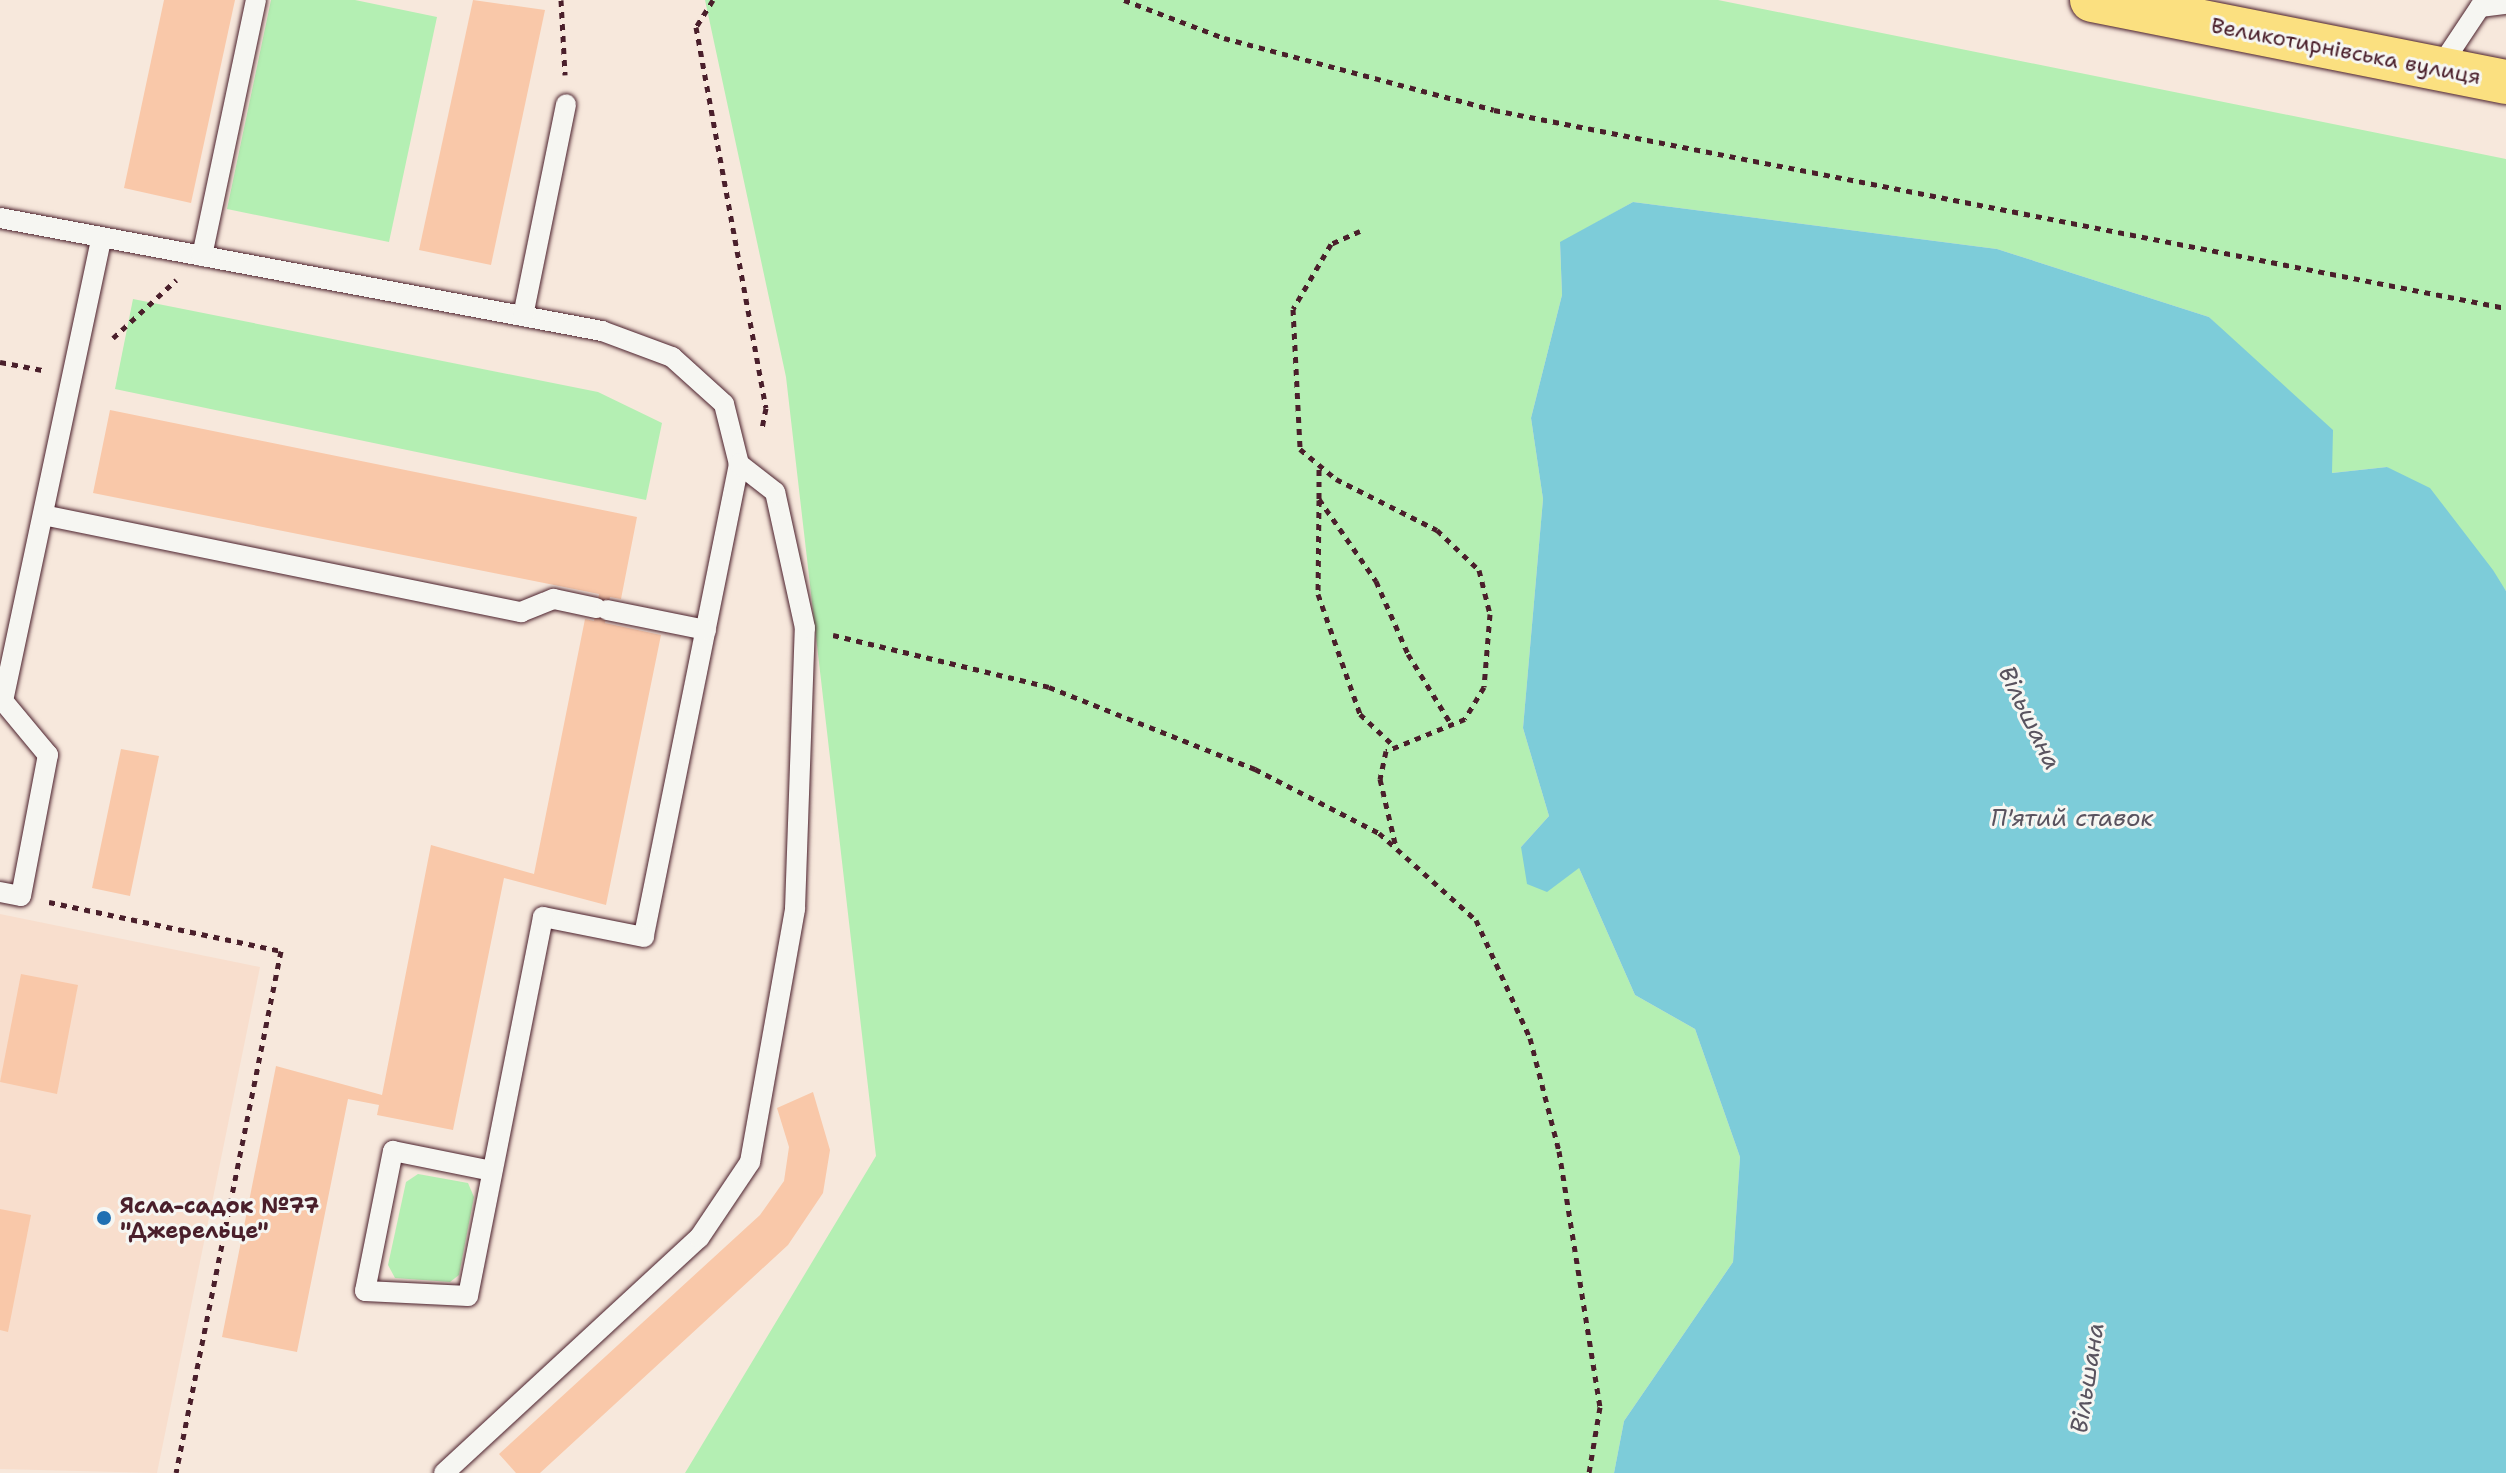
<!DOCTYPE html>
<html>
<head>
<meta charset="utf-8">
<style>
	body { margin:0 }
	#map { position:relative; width:2506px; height:1473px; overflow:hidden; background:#f7e8dc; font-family:"Shantell Sans",sans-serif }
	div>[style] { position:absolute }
	.built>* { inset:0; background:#f8decd }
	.green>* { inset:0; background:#b4efb3 }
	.water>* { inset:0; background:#7dccd9 }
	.building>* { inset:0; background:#f9c8a9 }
	.path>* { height:5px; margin-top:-2.5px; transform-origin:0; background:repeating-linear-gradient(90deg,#4a1f2b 0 6px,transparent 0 12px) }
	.roads { filter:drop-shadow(0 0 2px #4a1f2b) drop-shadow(0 0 2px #4a1f2b) }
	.lane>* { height:20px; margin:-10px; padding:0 10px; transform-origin:10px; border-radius:10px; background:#f6f6f2 }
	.primary>* { height:44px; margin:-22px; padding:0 22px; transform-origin:22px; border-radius:22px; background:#fbe080 }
	.dots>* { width:22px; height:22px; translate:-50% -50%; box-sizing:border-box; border:4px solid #f6f6f2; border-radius:50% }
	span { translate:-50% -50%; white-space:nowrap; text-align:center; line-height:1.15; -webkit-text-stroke:6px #f6f6f2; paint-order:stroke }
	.street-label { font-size:22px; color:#4a1f2b }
	.poi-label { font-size:22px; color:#4a1f2b; font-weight:700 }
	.left { translate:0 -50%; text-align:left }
	.water-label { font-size:24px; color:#59535f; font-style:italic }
</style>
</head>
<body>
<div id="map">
	<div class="built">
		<i style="clip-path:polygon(0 914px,260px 967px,157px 1473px,0 1469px)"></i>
	</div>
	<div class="green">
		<i style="clip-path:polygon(271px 0,355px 0,437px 17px,389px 242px,227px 209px)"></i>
		<i style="clip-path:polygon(705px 0,1718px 0,2506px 159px,2506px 591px,2461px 532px,2387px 467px,2332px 473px,2264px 371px,2209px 317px,1997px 249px,1633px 202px,1560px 243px,1562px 295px,1531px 418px,1543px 499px,1523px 728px,1549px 816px,1521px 847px,1579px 868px,1635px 995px,1695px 1029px,1740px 1157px,1733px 1262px,1624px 1421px,1614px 1473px,685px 1473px,876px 1156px,786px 377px)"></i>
		<i style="clip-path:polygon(133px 299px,598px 392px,662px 423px,646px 500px,115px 389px)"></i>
		<i style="clip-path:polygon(418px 1174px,468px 1183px,474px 1197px,459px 1275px,450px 1282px,395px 1278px,388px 1265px,406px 1182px)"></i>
	</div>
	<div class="water">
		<i style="clip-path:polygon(1633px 202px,1997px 249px,2209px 317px,2333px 430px,2332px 473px,2387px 467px,2430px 488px,2493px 570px,2506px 591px,2506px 1473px,1614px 1473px,1624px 1421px,1733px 1262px,1740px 1157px,1695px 1029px,1635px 995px,1579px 868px,1547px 892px,1527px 884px,1521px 847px,1549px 816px,1523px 728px,1543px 499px,1531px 418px,1562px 295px,1560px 242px)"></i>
	</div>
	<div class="building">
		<i style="clip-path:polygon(164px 0,235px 0,191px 203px,124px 188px)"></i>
		<i style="clip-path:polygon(473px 0,545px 10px,491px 265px,419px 250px)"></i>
		<i style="clip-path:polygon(110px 410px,637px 517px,621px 599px,610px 597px,605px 623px,661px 635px,606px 905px,504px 878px,453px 1130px,377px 1115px,379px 1105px,348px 1099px,297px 1352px,222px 1337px,276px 1066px,382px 1095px,431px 845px,534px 874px,585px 619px,594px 621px,599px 594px,93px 493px)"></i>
		<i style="clip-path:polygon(121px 749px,159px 756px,130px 896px,92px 888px)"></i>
		<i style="clip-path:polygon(21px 974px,78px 985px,57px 1094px,0 1082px)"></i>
		<i style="clip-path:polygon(813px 1092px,830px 1150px,823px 1193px,788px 1245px,540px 1473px,516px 1473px,499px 1454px,760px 1215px,784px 1181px,789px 1147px,777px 1108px)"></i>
		<i style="clip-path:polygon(0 1209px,31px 1215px,8px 1332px,0 1330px)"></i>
	</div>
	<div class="path">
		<i style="left:561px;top:0;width:75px;rotate:86.9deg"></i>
		<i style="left:713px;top:0;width:32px;rotate:122deg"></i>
		<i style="left:696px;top:27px;width:387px;rotate:79.6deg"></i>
		<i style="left:766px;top:408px;width:20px;rotate:101deg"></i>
		<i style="left:1124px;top:0;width:107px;rotate:20.8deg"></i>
		<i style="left:1224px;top:38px;width:279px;rotate:14.9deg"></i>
		<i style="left:1494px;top:110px;width:1031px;rotate:11.07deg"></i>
		<i style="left:1360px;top:231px;width:32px;rotate:156deg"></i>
		<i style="left:1331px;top:244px;width:75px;rotate:120.3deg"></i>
		<i style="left:1293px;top:309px;width:140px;rotate:87.1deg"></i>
		<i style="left:1300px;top:449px;width:47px;rotate:39.8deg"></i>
		<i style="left:1336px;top:479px;width:113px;rotate:26.8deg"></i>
		<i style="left:1437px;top:530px;width:58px;rotate:43.6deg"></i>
		<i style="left:1479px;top:570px;width:45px;rotate:76deg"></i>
		<i style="left:1490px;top:614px;width:73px;rotate:94.7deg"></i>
		<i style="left:1484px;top:687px;width:37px;rotate:121deg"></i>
		<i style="left:1465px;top:719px;width:85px;rotate:157.9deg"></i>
		<i style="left:1386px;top:751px;width:29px;rotate:102deg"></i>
		<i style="left:1380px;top:779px;width:70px;rotate:76.8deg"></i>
		<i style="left:113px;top:338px;width:86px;rotate:-42.6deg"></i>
		<i style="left:0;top:362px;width:43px;rotate:10.8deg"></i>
		<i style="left:1319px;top:469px;width:30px;rotate:90deg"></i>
		<i style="left:1319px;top:499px;width:100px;rotate:55.2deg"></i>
		<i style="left:1376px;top:581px;width:80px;rotate:66.3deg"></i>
		<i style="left:1408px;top:654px;width:82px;rotate:58.4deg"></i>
		<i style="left:1319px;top:500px;width:94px;rotate:90.6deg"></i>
		<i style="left:1318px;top:594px;width:127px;rotate:70.7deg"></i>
		<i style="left:1360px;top:714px;width:48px;rotate:43.3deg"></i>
		<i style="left:833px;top:635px;width:222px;rotate:13.5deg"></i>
		<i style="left:1049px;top:687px;width:222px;rotate:21.7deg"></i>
		<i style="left:1255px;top:769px;width:140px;rotate:27.3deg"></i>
		<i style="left:1379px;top:833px;width:130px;rotate:41.9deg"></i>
		<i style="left:1476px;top:920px;width:130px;rotate:65.4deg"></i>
		<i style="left:1530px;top:1038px;width:117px;rotate:75.6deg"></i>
		<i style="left:1559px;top:1151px;width:259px;rotate:80.9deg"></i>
		<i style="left:1600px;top:1407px;width:67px;rotate:99.5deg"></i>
		<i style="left:49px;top:902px;width:237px;rotate:11.9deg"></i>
		<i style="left:281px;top:951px;width:532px;rotate:101.37deg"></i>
	</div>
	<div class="roads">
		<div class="lane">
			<i style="left:2438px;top:70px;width:76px;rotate:-56.3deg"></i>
			<i style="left:2480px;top:7px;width:26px;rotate:-7deg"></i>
			<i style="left:0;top:218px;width:613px;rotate:10.63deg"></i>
			<i style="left:602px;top:331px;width:75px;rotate:20.4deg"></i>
			<i style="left:672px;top:357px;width:70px;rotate:42.1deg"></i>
			<i style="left:724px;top:404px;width:62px;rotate:76deg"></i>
			<i style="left:739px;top:464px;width:482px;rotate:101.4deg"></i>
			<i style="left:644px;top:937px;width:103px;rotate:-168.8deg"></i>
			<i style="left:543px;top:917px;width:386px;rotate:101.2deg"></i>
			<i style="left:468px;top:1296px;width:103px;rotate:-177.2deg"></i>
			<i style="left:365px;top:1291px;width:143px;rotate:-78.7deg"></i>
			<i style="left:393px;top:1151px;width:101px;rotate:11.4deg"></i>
			<i style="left:202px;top:256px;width:262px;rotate:-78.1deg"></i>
			<i style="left:523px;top:316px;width:216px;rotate:-78.5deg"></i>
			<i style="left:43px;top:515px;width:488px;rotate:11.5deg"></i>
			<i style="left:521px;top:612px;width:35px;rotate:-22deg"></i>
			<i style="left:554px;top:599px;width:43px;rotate:12.1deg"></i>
			<i style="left:607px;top:610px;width:101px;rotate:11.4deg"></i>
			<i style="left:0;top:892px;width:21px;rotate:11deg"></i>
			<i style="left:21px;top:896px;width:144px;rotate:-79.2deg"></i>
			<i style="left:48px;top:755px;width:70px;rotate:-129.8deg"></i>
			<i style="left:3px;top:701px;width:474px;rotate:-78deg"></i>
			<i style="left:444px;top:1473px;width:347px;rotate:-42.7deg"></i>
			<i style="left:699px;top:1238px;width:92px;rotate:-56.1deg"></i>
			<i style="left:750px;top:1162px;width:257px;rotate:-79.9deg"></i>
			<i style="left:795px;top:909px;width:281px;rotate:-88deg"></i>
			<i style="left:805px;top:628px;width:139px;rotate:-102.4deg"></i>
			<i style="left:775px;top:492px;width:46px;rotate:-142.1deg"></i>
		</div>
		<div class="primary">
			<i style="left:2092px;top:0;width:422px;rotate:11.2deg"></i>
		</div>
	</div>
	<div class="dots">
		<i style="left:104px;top:1218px;background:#1f6fb2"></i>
	</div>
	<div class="street-label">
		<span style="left:2346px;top:51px;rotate:11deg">Великотирнівська вулиця</span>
	</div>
	<div class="poi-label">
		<span class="left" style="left:120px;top:1218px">Ясла-садок №77<br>"Джерельце"</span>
	</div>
	<div class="water-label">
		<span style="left:2029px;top:718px;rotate:64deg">Вільшана</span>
		<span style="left:2072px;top:819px">П'ятий ставок</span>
		<span style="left:2088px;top:1378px;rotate:-81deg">Вільшана</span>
	</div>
</div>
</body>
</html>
